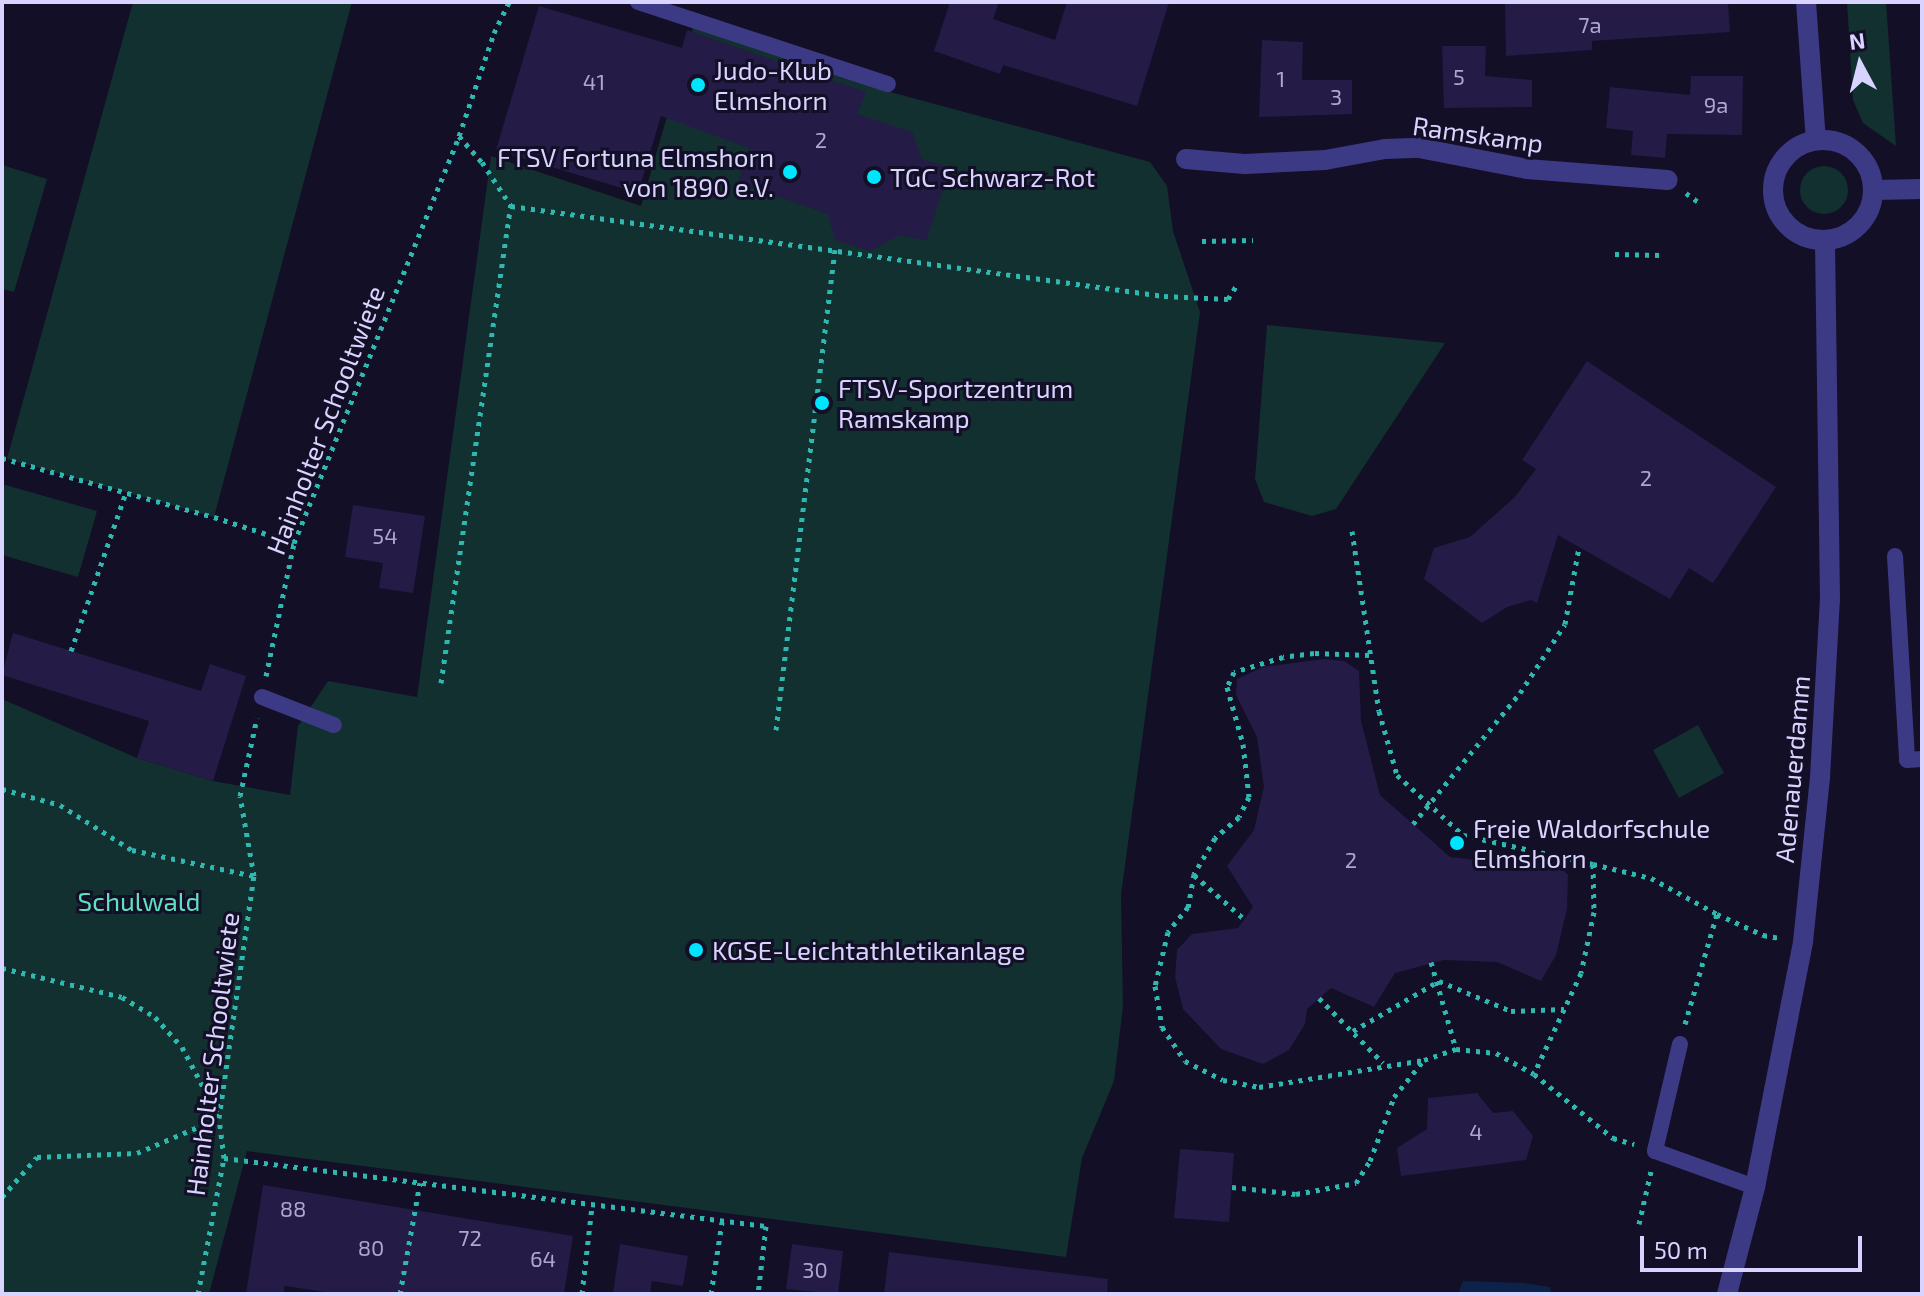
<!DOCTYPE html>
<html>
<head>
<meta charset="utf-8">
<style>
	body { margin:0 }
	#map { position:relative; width:1924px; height:1296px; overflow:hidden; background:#130f26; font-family:"Exo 2",sans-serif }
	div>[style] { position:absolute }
	.green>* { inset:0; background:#12302f }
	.round { border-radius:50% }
	.water>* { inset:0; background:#0c2248 }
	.building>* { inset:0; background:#241b47 }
	.path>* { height:5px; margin-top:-2.5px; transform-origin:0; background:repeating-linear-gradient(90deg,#2fb8b0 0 4px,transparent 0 10px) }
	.service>* { height:16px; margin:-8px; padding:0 8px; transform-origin:8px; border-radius:8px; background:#3d3a85 }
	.minor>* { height:20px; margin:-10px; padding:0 10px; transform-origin:10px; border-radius:10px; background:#3d3a85 }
	.tertiary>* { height:20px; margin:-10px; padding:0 10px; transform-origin:10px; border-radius:10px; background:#3d3a85 }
	.tertiary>.ring { margin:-10px; padding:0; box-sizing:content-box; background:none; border:20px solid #3d3a85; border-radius:50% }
	.dots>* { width:22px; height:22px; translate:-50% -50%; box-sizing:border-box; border:4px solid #130f26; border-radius:50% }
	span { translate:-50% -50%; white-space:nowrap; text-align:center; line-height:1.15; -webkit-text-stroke:6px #130f26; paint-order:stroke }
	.number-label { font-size:22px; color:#aca6d1 }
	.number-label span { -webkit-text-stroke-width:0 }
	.poi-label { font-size:26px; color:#d9d4ff }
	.left { translate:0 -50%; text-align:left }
	.right { translate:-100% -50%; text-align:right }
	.street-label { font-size:26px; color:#d9d4ff }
	.park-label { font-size:26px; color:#5fe0c0 }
	.frame { position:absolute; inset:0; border:4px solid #d9d4ff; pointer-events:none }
	.north { position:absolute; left:1820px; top:24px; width:80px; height:80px; -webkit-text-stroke:6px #130f26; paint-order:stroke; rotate:353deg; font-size:22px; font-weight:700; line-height:32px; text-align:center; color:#d9d4ff }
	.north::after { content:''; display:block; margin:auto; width:28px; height:36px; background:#d9d4ff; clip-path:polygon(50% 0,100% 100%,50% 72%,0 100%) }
	.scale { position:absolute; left:1640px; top:1236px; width:222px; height:36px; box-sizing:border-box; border:4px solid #d9d4ff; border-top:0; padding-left:10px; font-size:24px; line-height:28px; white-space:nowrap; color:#d9d4ff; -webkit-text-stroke:6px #130f26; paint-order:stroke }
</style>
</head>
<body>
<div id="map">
	<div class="green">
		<i style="clip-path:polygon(133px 2px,352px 2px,214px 517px,7px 459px)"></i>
		<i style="clip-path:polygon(1847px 2px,1886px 2px,1896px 146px,1863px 123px,1853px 100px)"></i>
		<i style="clip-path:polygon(694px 24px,883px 90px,1150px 162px,1167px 186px,1173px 231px,1200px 312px,1121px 895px,1123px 1006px,1114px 1081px,1082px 1158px,1066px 1257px,247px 1151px,209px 1294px,2px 1294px,2px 699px,137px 758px,213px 781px,290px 795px,298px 726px,328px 681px,417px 697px,491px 156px,641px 206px)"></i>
		<i style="clip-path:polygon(2px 165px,47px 179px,14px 292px,2px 289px)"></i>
		<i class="round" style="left:1800px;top:166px;width:48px;height:48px"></i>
		<i style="clip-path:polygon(1267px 325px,1445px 343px,1336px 509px,1312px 516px,1264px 502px,1255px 479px)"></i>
		<i style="clip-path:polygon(2px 484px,97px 511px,78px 577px,2px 555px)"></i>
		<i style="clip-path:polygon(1698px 725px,1724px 773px,1679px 798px,1653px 750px)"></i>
	</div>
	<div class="water">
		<i style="clip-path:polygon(1463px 1281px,1524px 1283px,1550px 1287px,1551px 1294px,1458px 1294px)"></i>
	</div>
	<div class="building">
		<i style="clip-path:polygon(950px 2px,999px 2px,993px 19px,1055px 40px,1067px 2px,1169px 2px,1137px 106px,1003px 65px,1000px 74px,934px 51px)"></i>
		<i style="clip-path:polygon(1505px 2px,1728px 2px,1730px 32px,1592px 41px,1592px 50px,1506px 56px)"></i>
		<i style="clip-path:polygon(539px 6px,682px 48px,687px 30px,866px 92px,857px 114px,912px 132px,922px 159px,950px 168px,926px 241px,900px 235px,870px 251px,835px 240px,828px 214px,738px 183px,749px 148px,661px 116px,638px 193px,496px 150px)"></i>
		<i style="clip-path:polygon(1262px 40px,1303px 42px,1302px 80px,1352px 80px,1352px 114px,1259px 117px)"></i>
		<i style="clip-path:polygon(1442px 46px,1486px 46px,1485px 76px,1532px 80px,1532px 107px,1444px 108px)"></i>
		<i style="clip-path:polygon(1691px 76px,1743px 76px,1742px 135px,1667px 134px,1665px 158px,1631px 155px,1633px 131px,1606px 128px,1610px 87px,1690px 95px)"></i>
		<i style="clip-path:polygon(1587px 361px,1776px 487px,1713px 583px,1689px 568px,1670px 599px,1558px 535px,1537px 603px,1531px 600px,1507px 607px,1482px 623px,1424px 579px,1434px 548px,1470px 537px,1515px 497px,1536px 469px,1522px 460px)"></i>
		<i style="clip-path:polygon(353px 505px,425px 516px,413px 593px,379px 588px,383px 563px,345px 557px)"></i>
		<i style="clip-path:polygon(13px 633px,201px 691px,210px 664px,246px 676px,213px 781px,137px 758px,149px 721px,2px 675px)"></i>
		<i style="clip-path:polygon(1324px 659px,1344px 661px,1359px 671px,1361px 721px,1380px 795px,1450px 857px,1518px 865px,1556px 862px,1568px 875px,1567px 909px,1556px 955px,1541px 981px,1497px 962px,1444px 960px,1395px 973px,1374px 1007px,1331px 988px,1307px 1009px,1305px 1024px,1289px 1050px,1263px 1064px,1221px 1049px,1183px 1009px,1175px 977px,1177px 950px,1192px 934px,1238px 928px,1253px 907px,1227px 866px,1254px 830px,1264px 787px,1257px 737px,1236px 695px,1237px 679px,1263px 667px)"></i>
		<i style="clip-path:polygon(1477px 1093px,1493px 1113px,1513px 1111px,1533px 1136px,1526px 1160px,1401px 1176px,1397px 1148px,1427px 1129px,1428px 1098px)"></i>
		<i style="clip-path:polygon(1180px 1149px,1234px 1153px,1229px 1222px,1174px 1218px)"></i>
		<i style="clip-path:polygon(263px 1185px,573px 1236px,564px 1294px,339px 1294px,285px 1286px,283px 1294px,246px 1294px)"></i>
		<i style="clip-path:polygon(620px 1244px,688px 1256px,683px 1286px,652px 1281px,650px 1294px,613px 1294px)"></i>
		<i style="clip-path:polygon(792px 1244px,843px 1251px,838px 1294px,786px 1289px)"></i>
		<i style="clip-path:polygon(889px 1252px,1108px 1279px,1107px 1294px,884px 1294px)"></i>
	</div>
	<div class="path">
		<i style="left:459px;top:136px;width:35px;rotate:49deg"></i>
		<i style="left:482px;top:162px;width:53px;rotate:56.6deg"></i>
		<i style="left:511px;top:206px;width:659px;rotate:7.85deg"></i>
		<i style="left:1164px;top:296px;width:64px;rotate:2.7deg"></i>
		<i style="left:1228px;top:299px;width:19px;rotate:-58deg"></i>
		<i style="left:1686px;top:193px;width:19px;rotate:36deg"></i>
		<i style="left:1202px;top:241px;width:51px;rotate:-1.1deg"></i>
		<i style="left:1615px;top:254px;width:46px;rotate:1.2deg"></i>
		<i style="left:2px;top:458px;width:220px;rotate:15.6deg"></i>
		<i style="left:214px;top:517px;width:84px;rotate:18deg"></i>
		<i style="left:1352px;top:531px;width:182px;rotate:81.5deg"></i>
		<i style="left:1379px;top:711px;width:66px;rotate:74.3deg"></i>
		<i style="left:1397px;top:775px;width:89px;rotate:42.3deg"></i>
		<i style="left:1463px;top:835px;width:133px;rotate:12.6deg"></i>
		<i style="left:1593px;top:864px;width:48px;rotate:88.8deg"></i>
		<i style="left:1594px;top:912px;width:62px;rotate:102deg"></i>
		<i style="left:1581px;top:973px;width:111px;rotate:115deg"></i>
		<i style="left:71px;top:651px;width:168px;rotate:-70.9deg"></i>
		<i style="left:1369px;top:655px;width:55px;rotate:-177.9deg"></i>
		<i style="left:1314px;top:653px;width:31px;rotate:173deg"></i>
		<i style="left:1283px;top:657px;width:51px;rotate:163deg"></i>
		<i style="left:1234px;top:672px;width:17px;rotate:115deg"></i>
		<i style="left:1227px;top:687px;width:59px;rotate:74.3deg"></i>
		<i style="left:1243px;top:744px;width:53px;rotate:83.5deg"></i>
		<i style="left:1249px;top:797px;width:22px;rotate:117deg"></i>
		<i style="left:1239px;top:817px;width:32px;rotate:139deg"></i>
		<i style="left:1215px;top:838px;width:42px;rotate:120.3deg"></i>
		<i style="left:1194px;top:874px;width:34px;rotate:100deg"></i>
		<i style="left:1188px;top:907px;width:32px;rotate:129deg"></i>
		<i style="left:1168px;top:932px;width:56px;rotate:103.5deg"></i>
		<i style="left:1155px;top:986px;width:42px;rotate:80.3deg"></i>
		<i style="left:1162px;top:1027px;width:41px;rotate:55.9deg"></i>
		<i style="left:1185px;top:1061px;width:42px;rotate:26.6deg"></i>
		<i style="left:1223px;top:1080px;width:37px;rotate:11deg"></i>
		<i style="left:1259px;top:1087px;width:167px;rotate:-9.3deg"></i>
		<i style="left:1424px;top:1060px;width:34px;rotate:-19deg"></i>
		<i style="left:1456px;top:1049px;width:40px;rotate:5.7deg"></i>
		<i style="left:1496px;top:1053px;width:43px;rotate:28.9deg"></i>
		<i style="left:1534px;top:1074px;width:102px;rotate:39deg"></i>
		<i style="left:1613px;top:1138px;width:22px;rotate:16deg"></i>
		<i style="left:266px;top:676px;width:136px;rotate:-78.1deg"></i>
		<i style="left:294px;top:543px;width:439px;rotate:-67.9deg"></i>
		<i style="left:459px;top:136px;width:109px;rotate:-71.2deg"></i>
		<i style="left:494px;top:33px;width:34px;rotate:-64deg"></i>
		<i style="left:441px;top:683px;width:482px;rotate:-81.7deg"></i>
		<i style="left:776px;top:730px;width:484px;rotate:-83deg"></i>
		<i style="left:2px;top:789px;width:60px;rotate:15.4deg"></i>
		<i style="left:60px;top:805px;width:85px;rotate:32deg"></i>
		<i style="left:132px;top:850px;width:125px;rotate:12deg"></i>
		<i style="left:1413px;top:824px;width:169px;rotate:-50.8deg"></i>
		<i style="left:1520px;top:693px;width:82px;rotate:-56.9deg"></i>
		<i style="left:1565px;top:624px;width:78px;rotate:-79.7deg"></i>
		<i style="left:1593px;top:864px;width:60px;rotate:13.6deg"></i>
		<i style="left:1651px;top:878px;width:75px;rotate:28.6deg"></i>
		<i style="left:1717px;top:914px;width:51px;rotate:24.5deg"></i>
		<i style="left:1763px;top:935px;width:17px;rotate:10deg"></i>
		<i style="left:1194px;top:875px;width:67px;rotate:41.3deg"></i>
		<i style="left:1431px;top:962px;width:91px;rotate:74deg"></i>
		<i style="left:2px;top:968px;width:123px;rotate:13.6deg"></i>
		<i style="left:122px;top:997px;width:39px;rotate:31deg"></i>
		<i style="left:155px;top:1017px;width:40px;rotate:48deg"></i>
		<i style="left:182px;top:1047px;width:79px;rotate:62.1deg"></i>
		<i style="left:1319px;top:998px;width:91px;rotate:45.4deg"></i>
		<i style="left:1685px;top:1024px;width:115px;rotate:-73.8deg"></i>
		<i style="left:1353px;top:1031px;width:99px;rotate:-30.2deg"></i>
		<i style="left:1439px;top:981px;width:78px;rotate:22.6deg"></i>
		<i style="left:1511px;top:1011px;width:53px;rotate:-2.2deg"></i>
		<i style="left:224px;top:1158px;width:546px;rotate:7.15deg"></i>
		<i style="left:766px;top:1226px;width:68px;rotate:96.7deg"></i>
		<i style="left:1232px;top:1187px;width:64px;rotate:6.2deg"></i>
		<i style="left:1296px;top:1194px;width:61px;rotate:-10.4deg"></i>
		<i style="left:1356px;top:1183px;width:26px;rotate:-58deg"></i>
		<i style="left:1370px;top:1161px;width:68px;rotate:-69.4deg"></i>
		<i style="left:1394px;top:1097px;width:46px;rotate:-51.1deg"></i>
		<i style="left:2px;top:1197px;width:53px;rotate:-48.8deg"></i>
		<i style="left:37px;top:1157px;width:100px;rotate:-2.3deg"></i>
		<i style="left:137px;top:1153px;width:89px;rotate:-23.1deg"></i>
		<i style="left:1639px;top:1224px;width:54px;rotate:-77.2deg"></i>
		<i style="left:198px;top:1294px;width:138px;rotate:-79.2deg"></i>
		<i style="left:224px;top:1158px;width:40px;rotate:-97.1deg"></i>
		<i style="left:219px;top:1118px;width:245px;rotate:-81.8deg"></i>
		<i style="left:254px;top:876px;width:81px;rotate:-99.9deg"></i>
		<i style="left:240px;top:796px;width:80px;rotate:-77.7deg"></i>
		<i style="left:400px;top:1294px;width:113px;rotate:-79.8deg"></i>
		<i style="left:582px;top:1294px;width:89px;rotate:-83.5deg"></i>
		<i style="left:711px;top:1294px;width:73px;rotate:-81.3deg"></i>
	</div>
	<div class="service">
		<i style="left:638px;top:2px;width:263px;rotate:18.2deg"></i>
		<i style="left:1895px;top:556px;width:204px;rotate:86.6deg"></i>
		<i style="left:1907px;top:760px;width:15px;rotate:-4deg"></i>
		<i style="left:262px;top:697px;width:77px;rotate:21.3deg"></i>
		<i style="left:1680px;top:1044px;width:110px;rotate:103.2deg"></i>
		<i style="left:1655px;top:1151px;width:106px;rotate:19.8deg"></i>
	</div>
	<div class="minor">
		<i style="left:1186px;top:159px;width:59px;rotate:4.8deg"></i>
		<i style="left:1245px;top:164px;width:80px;rotate:-2.9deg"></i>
		<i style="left:1325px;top:160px;width:61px;rotate:-10.4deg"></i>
		<i style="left:1385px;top:149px;width:34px;rotate:-2deg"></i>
		<i style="left:1419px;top:148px;width:110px;rotate:11deg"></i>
		<i style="left:1527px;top:169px;width:141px;rotate:4.5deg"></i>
	</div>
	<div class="tertiary">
		<i style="left:1806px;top:2px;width:138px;rotate:85.9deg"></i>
		<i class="ring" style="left:1773px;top:140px;width:80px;height:80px"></i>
		<i style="left:1874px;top:190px;width:48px;rotate:-1.2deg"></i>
		<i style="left:1727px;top:1294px;width:111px;rotate:-75.3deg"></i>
		<i style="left:1755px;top:1187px;width:250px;rotate:-78.9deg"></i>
		<i style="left:1803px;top:942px;width:166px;rotate:-84.1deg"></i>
		<i style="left:1820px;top:777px;width:177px;rotate:-86.8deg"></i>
		<i style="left:1830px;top:600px;width:360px;rotate:-90.8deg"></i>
	</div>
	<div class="dots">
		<i style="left:698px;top:85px;background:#00e5ff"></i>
		<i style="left:790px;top:172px;background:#00e5ff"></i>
		<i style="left:874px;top:177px;background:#00e5ff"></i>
		<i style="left:822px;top:403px;background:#00e5ff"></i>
		<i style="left:1457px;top:843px;background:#00e5ff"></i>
		<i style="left:696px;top:950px;background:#00e5ff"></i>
	</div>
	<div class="number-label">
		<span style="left:1590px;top:25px">7a</span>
		<span style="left:1459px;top:77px">5</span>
		<span style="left:1281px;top:79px">1</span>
		<span style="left:594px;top:82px">41</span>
		<span style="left:1336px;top:97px">3</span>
		<span style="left:1716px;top:105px">9a</span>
		<span style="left:821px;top:140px">2</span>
		<span style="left:1646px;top:478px">2</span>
		<span style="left:385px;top:536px">54</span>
		<span style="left:1351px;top:860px">2</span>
		<span style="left:1476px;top:1132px">4</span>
		<span style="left:293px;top:1209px">88</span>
		<span style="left:470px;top:1238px">72</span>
		<span style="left:371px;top:1248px">80</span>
		<span style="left:543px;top:1259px">64</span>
		<span style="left:815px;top:1270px">30</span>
	</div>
	<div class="poi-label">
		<span class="left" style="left:714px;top:85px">Judo-Klub<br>Elmshorn</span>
		<span class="right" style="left:774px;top:172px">FTSV Fortuna Elmshorn<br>von 1890 e.V.</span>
		<span class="left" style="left:890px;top:177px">TGC Schwarz-Rot</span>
		<span class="left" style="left:838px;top:403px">FTSV-Sportzentrum<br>Ramskamp</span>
		<span class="left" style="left:1473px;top:843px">Freie Waldorfschule<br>Elmshorn</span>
		<span class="left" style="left:712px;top:950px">KGSE-Leichtathletikanlage</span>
	</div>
	<div class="street-label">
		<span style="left:1478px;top:134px;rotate:8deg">Ramskamp</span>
		<span style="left:325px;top:420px;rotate:-69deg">Hainholter Schooltwiete</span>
		<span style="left:1792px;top:769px;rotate:-85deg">Adenauerdamm</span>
		<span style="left:212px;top:1054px;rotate:-83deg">Hainholter Schooltwiete</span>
	</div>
	<div class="park-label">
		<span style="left:139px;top:901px">Schulwald</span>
	</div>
	<div class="frame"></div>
	<div class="north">N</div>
	<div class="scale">50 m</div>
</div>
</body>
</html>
